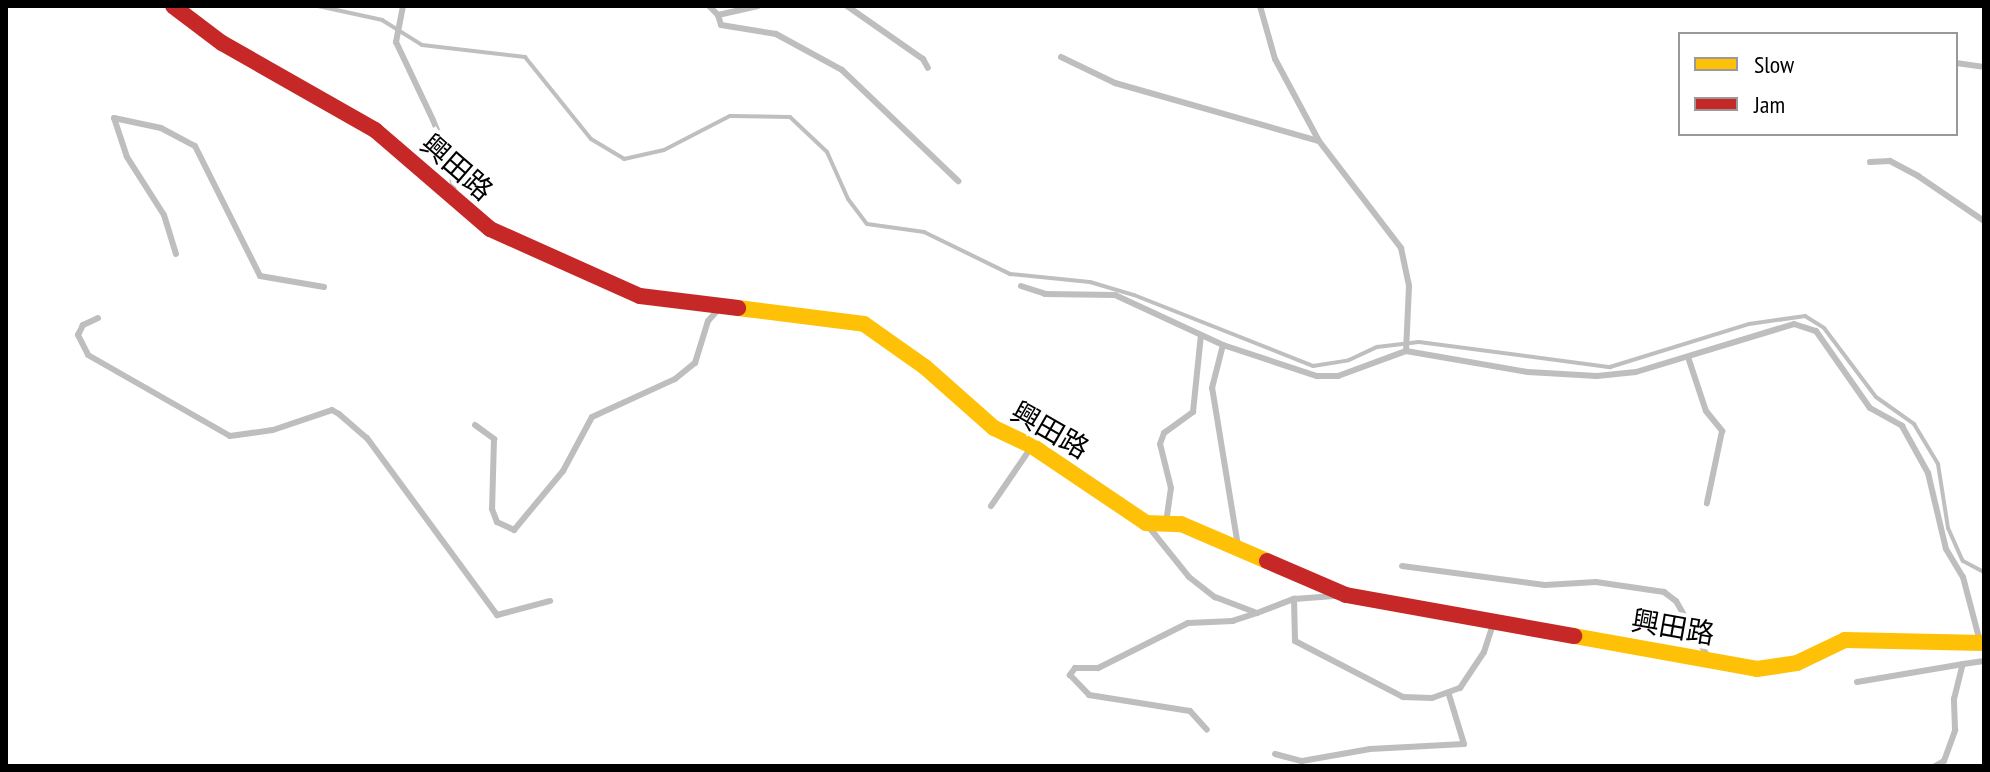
<!DOCTYPE html>
<html>
<head>
<meta charset="utf-8">
<style>
	body { margin:0 }
	#map { position:relative; width:1990px; height:772px; overflow:hidden; background:#fff; font-family:"PT Sans Narrow","Noto Sans TC",sans-serif }
	div>[style] { position:absolute }
	.stream>* { height:4px; margin:-2px; padding:0 2px; transform-origin:2px; border-radius:2px; background:#bfbfbf }
	.lane>* { height:6px; margin:-3px; padding:0 3px; transform-origin:3px; border-radius:3px; background:#bebebe }
	.slow>* { height:16px; margin:-8px; padding:0 8px; transform-origin:8px; border-radius:8px; background:#ffc107 }
	.jam>* { height:16px; margin:-8px; padding:0 8px; transform-origin:8px; border-radius:8px; background:#c62828 }
	span { translate:-50% -50%; white-space:nowrap; text-align:center; line-height:1.15; -webkit-text-stroke:8px #fff; paint-order:stroke }
	.street-label { font-size:28px; color:#000 }
	.frame { position:absolute; inset:0; border:8px solid #000; pointer-events:none }
	.legend { position:absolute; left:1678px; top:32px; width:280px; height:104px; box-sizing:border-box; background:#fff; border:2px solid #999; margin:0; padding:10px 14px; list-style:none; font-size:24px; color:#000 }
	.legend li { display:flex; align-items:center; gap:16px; height:40px }
	.legend b { width:40px; border:2px solid #999 }
</style>
</head>
<body>
<div id="map">
	<div class="stream">
		<i style="left:318px;top:6px;width:66px;rotate:12.3deg"></i>
		<i style="left:382px;top:20px;width:47px;rotate:32deg"></i>
		<i style="left:422px;top:45px;width:104px;rotate:6.6deg"></i>
		<i style="left:525px;top:57px;width:105px;rotate:51.2deg"></i>
		<i style="left:591px;top:139px;width:39px;rotate:31deg"></i>
		<i style="left:624px;top:159px;width:41px;rotate:-12.7deg"></i>
		<i style="left:664px;top:150px;width:74px;rotate:-27.3deg"></i>
		<i style="left:730px;top:116px;width:60px;rotate:1deg"></i>
		<i style="left:790px;top:117px;width:51px;rotate:43.4deg"></i>
		<i style="left:827px;top:152px;width:51px;rotate:65.9deg"></i>
		<i style="left:848px;top:199px;width:31px;rotate:53deg"></i>
		<i style="left:867px;top:224px;width:58px;rotate:8deg"></i>
		<i style="left:924px;top:232px;width:96px;rotate:26deg"></i>
		<i style="left:1010px;top:274px;width:80px;rotate:5.7deg"></i>
		<i style="left:1090px;top:282px;width:46px;rotate:16.5deg"></i>
		<i style="left:1134px;top:295px;width:193px;rotate:21.6deg"></i>
		<i style="left:1313px;top:366px;width:36px;rotate:-9deg"></i>
		<i style="left:1349px;top:360px;width:31px;rotate:-25deg"></i>
		<i style="left:1377px;top:347px;width:42px;rotate:-6.8deg"></i>
		<i style="left:1419px;top:342px;width:193px;rotate:7.5deg"></i>
		<i style="left:1610px;top:367px;width:145px;rotate:-17.2deg"></i>
		<i style="left:1749px;top:324px;width:57px;rotate:-8.1deg"></i>
		<i style="left:1805px;top:316px;width:22px;rotate:32deg"></i>
		<i style="left:1824px;top:328px;width:86px;rotate:53deg"></i>
		<i style="left:1876px;top:397px;width:47px;rotate:35.4deg"></i>
		<i style="left:1914px;top:424px;width:47px;rotate:59deg"></i>
		<i style="left:1938px;top:464px;width:65px;rotate:81.1deg"></i>
		<i style="left:1948px;top:528px;width:36px;rotate:66deg"></i>
		<i style="left:1963px;top:561px;width:24px;rotate:28deg"></i>
	</div>
	<div class="lane">
		<i style="left:403px;top:6px;width:37px;rotate:101deg"></i>
		<i style="left:396px;top:42px;width:86px;rotate:64.6deg"></i>
		<i style="left:433px;top:120px;width:48px;rotate:68.2deg"></i>
		<i style="left:451px;top:165px;width:28px;rotate:84deg"></i>
		<i style="left:709px;top:6px;width:13px;rotate:45deg"></i>
		<i style="left:718px;top:15px;width:41px;rotate:-12.7deg"></i>
		<i style="left:847px;top:6px;width:93px;rotate:34.9deg"></i>
		<i style="left:923px;top:59px;width:10px;rotate:61deg"></i>
		<i style="left:718px;top:15px;width:10px;rotate:73deg"></i>
		<i style="left:721px;top:25px;width:56px;rotate:9.3deg"></i>
		<i style="left:776px;top:34px;width:75px;rotate:28.6deg"></i>
		<i style="left:842px;top:70px;width:161px;rotate:43.7deg"></i>
		<i style="left:1061px;top:57px;width:60px;rotate:25.7deg"></i>
		<i style="left:1115px;top:83px;width:212px;rotate:15.9deg"></i>
		<i style="left:1319px;top:141px;width:93px;rotate:-118.2deg"></i>
		<i style="left:1275px;top:59px;width:55px;rotate:-105.8deg"></i>
		<i style="left:1956px;top:63px;width:28px;rotate:8deg"></i>
		<i style="left:1319px;top:141px;width:135px;rotate:52.5deg"></i>
		<i style="left:1401px;top:248px;width:39px;rotate:78deg"></i>
		<i style="left:1409px;top:286px;width:65px;rotate:92.6deg"></i>
		<i style="left:1870px;top:162px;width:20px;rotate:-3deg"></i>
		<i style="left:1890px;top:161px;width:32px;rotate:28deg"></i>
		<i style="left:1918px;top:176px;width:80px;rotate:34.3deg"></i>
		<i style="left:176px;top:254px;width:41px;rotate:-107.1deg"></i>
		<i style="left:164px;top:215px;width:69px;rotate:-122.5deg"></i>
		<i style="left:127px;top:157px;width:41px;rotate:-108.4deg"></i>
		<i style="left:114px;top:118px;width:48px;rotate:12deg"></i>
		<i style="left:161px;top:128px;width:38px;rotate:28deg"></i>
		<i style="left:195px;top:146px;width:145px;rotate:63.4deg"></i>
		<i style="left:260px;top:276px;width:65px;rotate:9.8deg"></i>
		<i style="left:1021px;top:286px;width:25px;rotate:18deg"></i>
		<i style="left:1045px;top:294px;width:70px;rotate:0.8deg"></i>
		<i style="left:1115px;top:295px;width:119px;rotate:24.8deg"></i>
		<i style="left:98px;top:318px;width:17px;rotate:155deg"></i>
		<i style="left:83px;top:325px;width:11px;rotate:117deg"></i>
		<i style="left:78px;top:335px;width:22px;rotate:63deg"></i>
		<i style="left:88px;top:355px;width:163px;rotate:29.7deg"></i>
		<i style="left:230px;top:436px;width:43px;rotate:-7.9deg"></i>
		<i style="left:273px;top:430px;width:62px;rotate:-18.7deg"></i>
		<i style="left:332px;top:410px;width:8px;rotate:30deg"></i>
		<i style="left:339px;top:414px;width:37px;rotate:41deg"></i>
		<i style="left:367px;top:438px;width:220px;rotate:53.7deg"></i>
		<i style="left:497px;top:615px;width:55px;rotate:-14.8deg"></i>
		<i style="left:1688px;top:357px;width:57px;rotate:71.6deg"></i>
		<i style="left:1706px;top:411px;width:26px;rotate:51deg"></i>
		<i style="left:1722px;top:431px;width:74px;rotate:101.8deg"></i>
		<i style="left:475px;top:425px;width:24px;rotate:36deg"></i>
		<i style="left:494px;top:439px;width:70px;rotate:91.6deg"></i>
		<i style="left:492px;top:509px;width:14px;rotate:69deg"></i>
		<i style="left:497px;top:522px;width:19px;rotate:25deg"></i>
		<i style="left:514px;top:530px;width:77px;rotate:-50.3deg"></i>
		<i style="left:563px;top:471px;width:61px;rotate:-61.8deg"></i>
		<i style="left:592px;top:417px;width:91px;rotate:-24.6deg"></i>
		<i style="left:675px;top:379px;width:26px;rotate:-39deg"></i>
		<i style="left:695px;top:363px;width:44px;rotate:-72.8deg"></i>
		<i style="left:708px;top:321px;width:15px;rotate:-48deg"></i>
		<i style="left:991px;top:506px;width:69px;rotate:-55.6deg"></i>
		<i style="left:1166px;top:523px;width:35px;rotate:-82deg"></i>
		<i style="left:1171px;top:488px;width:45px;rotate:-104deg"></i>
		<i style="left:1160px;top:444px;width:12px;rotate:-70deg"></i>
		<i style="left:1164px;top:433px;width:36px;rotate:-36deg"></i>
		<i style="left:1193px;top:412px;width:77px;rotate:-84.1deg"></i>
		<i style="left:1148px;top:526px;width:65px;rotate:51.2deg"></i>
		<i style="left:1189px;top:577px;width:33px;rotate:38deg"></i>
		<i style="left:1215px;top:597px;width:45px;rotate:20.9deg"></i>
		<i style="left:1257px;top:613px;width:25px;rotate:162deg"></i>
		<i style="left:1233px;top:621px;width:45px;rotate:177.5deg"></i>
		<i style="left:1188px;top:623px;width:101px;rotate:153.4deg"></i>
		<i style="left:1098px;top:668px;width:23px;rotate:180deg"></i>
		<i style="left:1075px;top:668px;width:9px;rotate:126deg"></i>
		<i style="left:1070px;top:675px;width:28px;rotate:46deg"></i>
		<i style="left:1089px;top:695px;width:102px;rotate:9deg"></i>
		<i style="left:1190px;top:711px;width:25px;rotate:48deg"></i>
		<i style="left:1238px;top:546px;width:160px;rotate:-99.3deg"></i>
		<i style="left:1212px;top:388px;width:44px;rotate:-75.7deg"></i>
		<i style="left:1223px;top:345px;width:99px;rotate:18.3deg"></i>
		<i style="left:1317px;top:376px;width:21px"></i>
		<i style="left:1338px;top:376px;width:72px;rotate:-20.2deg"></i>
		<i style="left:1406px;top:351px;width:124px;rotate:9.8deg"></i>
		<i style="left:1528px;top:372px;width:69px;rotate:3.3deg"></i>
		<i style="left:1597px;top:376px;width:39px;rotate:-6deg"></i>
		<i style="left:1636px;top:372px;width:165px;rotate:-16.9deg"></i>
		<i style="left:1794px;top:324px;width:23px;rotate:18deg"></i>
		<i style="left:1816px;top:331px;width:94px;rotate:55deg"></i>
		<i style="left:1870px;top:408px;width:37px;rotate:29deg"></i>
		<i style="left:1902px;top:426px;width:54px;rotate:61deg"></i>
		<i style="left:1928px;top:473px;width:78px;rotate:76.7deg"></i>
		<i style="left:1946px;top:549px;width:33px;rotate:59deg"></i>
		<i style="left:1963px;top:577px;width:67px;rotate:75.3deg"></i>
		<i style="left:1402px;top:566px;width:144px;rotate:7.6deg"></i>
		<i style="left:1545px;top:585px;width:51px;rotate:-3.4deg"></i>
		<i style="left:1596px;top:582px;width:69px;rotate:8.4deg"></i>
		<i style="left:1664px;top:592px;width:15px;rotate:37deg"></i>
		<i style="left:1676px;top:601px;width:64px;rotate:60.3deg"></i>
		<i style="left:1294px;top:599px;width:42px;rotate:88.6deg"></i>
		<i style="left:1295px;top:641px;width:122px;rotate:27.4deg"></i>
		<i style="left:1403px;top:697px;width:29px;rotate:2deg"></i>
		<i style="left:1432px;top:698px;width:30px;rotate:-20deg"></i>
		<i style="left:1460px;top:688px;width:43px;rotate:-56.3deg"></i>
		<i style="left:1484px;top:652px;width:29px;rotate:-72deg"></i>
		<i style="left:1257px;top:613px;width:40px;rotate:-21deg"></i>
		<i style="left:1294px;top:599px;width:40px;rotate:-4.3deg"></i>
		<i style="left:1857px;top:682px;width:108px;rotate:-9.6deg"></i>
		<i style="left:1275px;top:754px;width:28px;rotate:15deg"></i>
		<i style="left:1302px;top:761px;width:69px;rotate:-10deg"></i>
		<i style="left:1370px;top:749px;width:94px;rotate:-3deg"></i>
		<i style="left:1464px;top:744px;width:51px;rotate:-107deg"></i>
		<i style="left:1935px;top:766px;width:10px;rotate:-29deg"></i>
		<i style="left:1944px;top:761px;width:33px;rotate:-70deg"></i>
		<i style="left:1955px;top:730px;width:31px;rotate:-92deg"></i>
		<i style="left:1954px;top:699px;width:36px;rotate:-76deg"></i>
		<i style="left:1963px;top:664px;width:21px;rotate:-8deg"></i>
	</div>
	<div class="slow">
		<i style="left:738px;top:308px;width:127px;rotate:7.2deg"></i>
		<i style="left:864px;top:324px;width:75px;rotate:35.2deg"></i>
		<i style="left:925px;top:367px;width:92px;rotate:41.5deg"></i>
		<i style="left:994px;top:428px;width:42px;rotate:25.3deg"></i>
		<i style="left:1032px;top:446px;width:138px;rotate:34deg"></i>
		<i style="left:1146px;top:523px;width:35px;rotate:2deg"></i>
		<i style="left:1181px;top:524px;width:94px;rotate:23.3deg"></i>
		<i style="left:1574px;top:636px;width:186px;rotate:10.2deg"></i>
		<i style="left:1757px;top:669px;width:40px;rotate:-8.5deg"></i>
		<i style="left:1797px;top:663px;width:53px;rotate:-25.6deg"></i>
		<i style="left:1845px;top:640px;width:139px;rotate:1.2deg"></i>
	</div>
	<div class="jam">
		<i style="left:173px;top:6px;width:61px;rotate:37.1deg"></i>
		<i style="left:222px;top:43px;width:176px;rotate:29.6deg"></i>
		<i style="left:375px;top:130px;width:152px;rotate:40.7deg"></i>
		<i style="left:490px;top:229px;width:164px;rotate:24.1deg"></i>
		<i style="left:640px;top:296px;width:99px;rotate:7deg"></i>
		<i style="left:1267px;top:561px;width:86px;rotate:23.3deg"></i>
		<i style="left:1346px;top:595px;width:232px;rotate:10.2deg"></i>
	</div>
	<div class="street-label">
		<span style="left:457px;top:167px;rotate:41deg">興田路</span>
		<span style="left:1050px;top:430px;rotate:30deg">興田路</span>
		<span style="left:1673px;top:627px;rotate:10deg">興田路</span>
	</div>
	<div class="frame"></div>
	<ul class="legend">
	<li><b style="height:10px;background:#ffc107"></b>Slow</li>
	<li><b style="height:10px;background:#c62828"></b>Jam</li>
	</ul>
</div>
</body>
</html>
